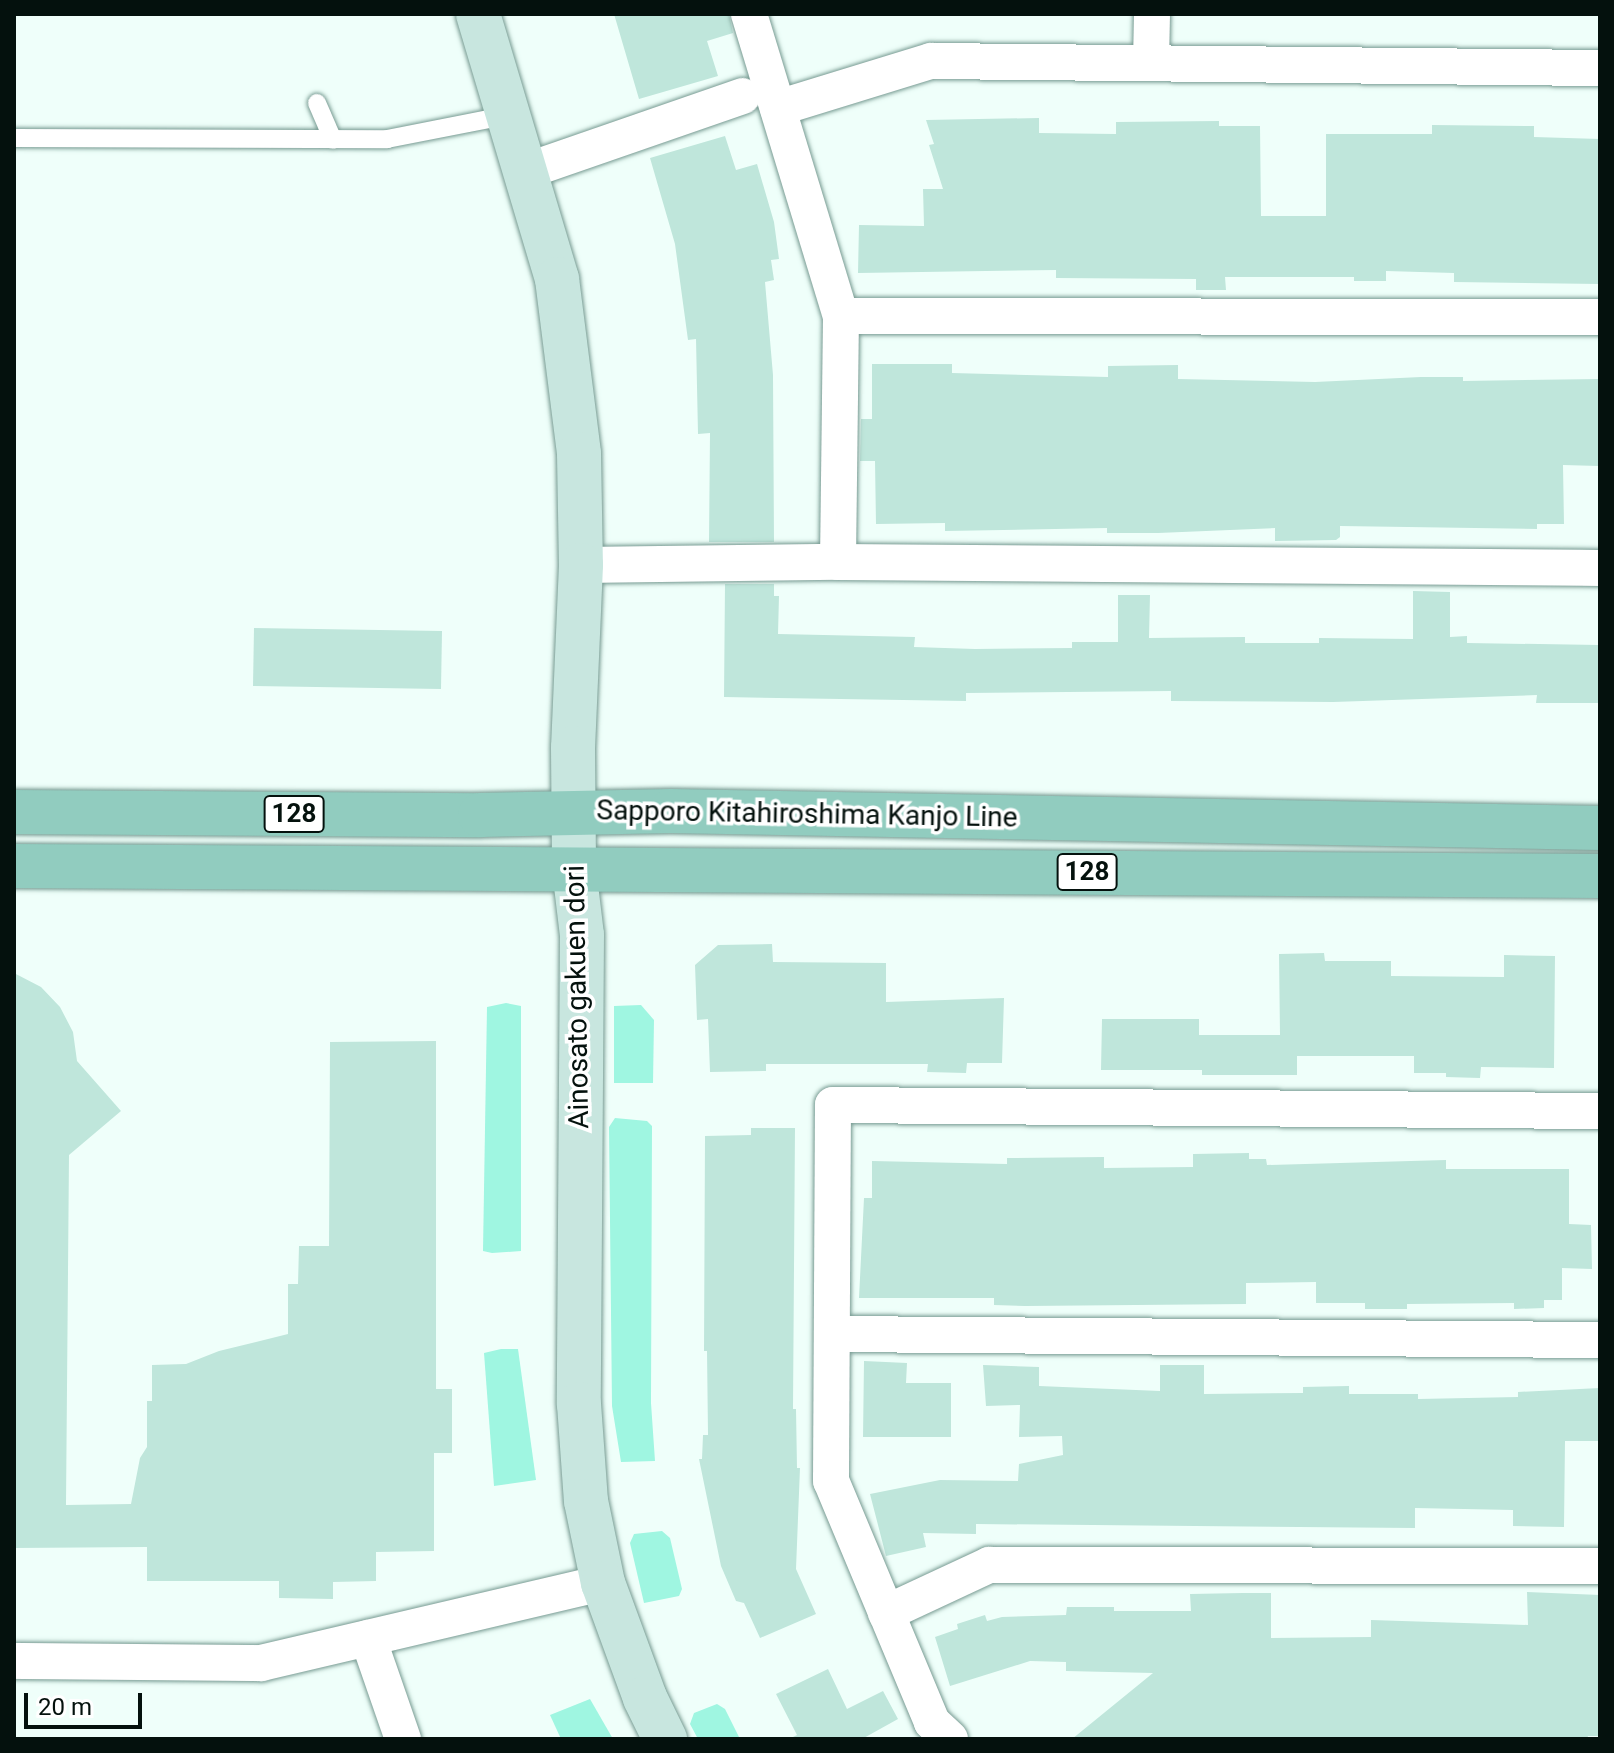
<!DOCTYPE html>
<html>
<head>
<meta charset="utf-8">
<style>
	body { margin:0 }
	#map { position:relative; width:1614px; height:1753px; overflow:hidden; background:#effffa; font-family:Roboto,sans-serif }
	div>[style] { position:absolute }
	.green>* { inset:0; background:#9ff6e1 }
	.building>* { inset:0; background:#bfe6db }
	.roads { filter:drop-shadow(0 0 2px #779b92) drop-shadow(0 0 2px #779b92) }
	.lane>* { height:18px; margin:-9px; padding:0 9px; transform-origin:9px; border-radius:9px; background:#fff }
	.street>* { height:36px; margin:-18px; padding:0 18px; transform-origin:18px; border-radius:18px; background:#fff }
	.secondary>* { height:44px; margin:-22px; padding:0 22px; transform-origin:22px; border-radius:22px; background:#c8e6df }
	.primary>* { height:44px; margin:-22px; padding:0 22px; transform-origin:22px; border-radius:22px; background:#91ccbf }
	span { translate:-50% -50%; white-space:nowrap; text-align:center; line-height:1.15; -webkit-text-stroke:7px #fff; paint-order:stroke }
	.shield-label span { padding:2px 6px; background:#fff; border:2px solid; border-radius:6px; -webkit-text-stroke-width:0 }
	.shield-label { font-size:26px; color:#04110d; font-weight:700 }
	.street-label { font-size:28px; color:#04110d }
	.frame { position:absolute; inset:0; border:16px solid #04110d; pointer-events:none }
	.scale { position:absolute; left:24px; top:1693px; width:118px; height:36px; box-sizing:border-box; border:4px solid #04110d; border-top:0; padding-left:10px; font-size:24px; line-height:28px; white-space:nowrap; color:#04110d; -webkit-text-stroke:6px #fff; paint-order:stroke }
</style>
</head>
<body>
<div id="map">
	<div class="green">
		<i style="clip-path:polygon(506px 1003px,521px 1006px,521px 1251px,492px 1253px,483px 1251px,487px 1007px)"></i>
		<i style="clip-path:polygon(641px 1005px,654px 1020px,653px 1083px,614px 1083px,614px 1006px)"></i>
		<i style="clip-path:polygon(615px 1118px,647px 1121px,652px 1126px,651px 1403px,655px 1461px,621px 1462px,612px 1406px,609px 1127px)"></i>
		<i style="clip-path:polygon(501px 1349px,518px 1349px,536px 1480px,494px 1486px,484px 1353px)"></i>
		<i style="clip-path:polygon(662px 1531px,670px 1538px,682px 1589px,679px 1596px,644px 1603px,630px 1543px,634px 1534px)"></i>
		<i style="clip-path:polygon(590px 1699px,613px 1739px,561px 1739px,550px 1715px)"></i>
		<i style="clip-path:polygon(717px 1704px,725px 1709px,740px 1739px,698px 1739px,690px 1724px,694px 1713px)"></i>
	</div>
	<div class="building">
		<i style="clip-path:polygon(614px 14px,729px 14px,733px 33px,707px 41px,718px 76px,639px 99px)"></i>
		<i style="clip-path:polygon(1039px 118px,1039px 133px,1116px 134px,1116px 122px,1219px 121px,1219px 126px,1260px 126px,1261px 216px,1326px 216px,1326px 134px,1432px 134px,1432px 125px,1534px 126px,1534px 137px,1600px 139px,1600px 284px,1454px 282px,1454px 273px,1386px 271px,1386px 281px,1354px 281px,1354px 277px,1225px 277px,1226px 290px,1196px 290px,1196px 279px,1056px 278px,1056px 270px,858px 273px,859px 225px,924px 226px,923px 189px,943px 189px,929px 145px,934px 144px,926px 120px)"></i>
		<i style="clip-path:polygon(725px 136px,736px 170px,757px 164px,774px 222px,779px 259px,771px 260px,774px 280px,765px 282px,773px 375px,774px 542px,709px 542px,710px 433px,698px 434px,696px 339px,688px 340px,675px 244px,650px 158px)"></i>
		<i style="clip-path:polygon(872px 364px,952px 364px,952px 373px,1108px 377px,1108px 366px,1178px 365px,1178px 379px,1315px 382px,1421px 377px,1463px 377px,1463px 381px,1600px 379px,1599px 466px,1563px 465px,1564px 524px,1537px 524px,1537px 529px,1340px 526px,1340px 537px,1336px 540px,1275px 541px,1275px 528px,1158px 533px,1107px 533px,1107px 528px,945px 531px,945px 523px,876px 524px,875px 461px,860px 461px,861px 419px,872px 419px)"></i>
		<i style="clip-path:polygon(725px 584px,774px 584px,774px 596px,779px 596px,778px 634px,915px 637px,914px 647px,975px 649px,1072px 648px,1072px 642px,1118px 642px,1118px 595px,1150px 595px,1149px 638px,1245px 637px,1245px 643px,1319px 643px,1319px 638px,1413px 639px,1413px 591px,1450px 592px,1450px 637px,1467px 636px,1467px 643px,1599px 645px,1598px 703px,1536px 703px,1537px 695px,1333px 702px,1171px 701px,1171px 691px,966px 693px,966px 701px,724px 697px)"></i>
		<i style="clip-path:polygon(254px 628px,442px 631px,441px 689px,253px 686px)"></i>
		<i style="clip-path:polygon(772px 944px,773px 962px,886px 963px,886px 1002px,1004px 998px,1002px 1063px,967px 1063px,966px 1073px,927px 1072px,928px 1064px,766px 1064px,766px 1071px,710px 1072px,708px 1019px,697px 1020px,695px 965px,718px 945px)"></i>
		<i style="clip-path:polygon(1324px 953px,1325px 961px,1391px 961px,1391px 976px,1504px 977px,1504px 955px,1555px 956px,1554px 1068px,1481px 1067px,1480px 1078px,1446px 1077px,1446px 1073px,1414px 1073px,1414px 1056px,1297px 1056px,1297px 1075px,1202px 1075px,1202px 1070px,1101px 1070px,1102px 1019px,1199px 1019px,1199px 1035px,1280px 1035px,1279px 954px)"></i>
		<i style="clip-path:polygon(14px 973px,41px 987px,60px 1007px,73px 1032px,77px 1061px,121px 1111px,69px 1155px,66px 1505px,131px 1504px,140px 1458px,147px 1447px,147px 1401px,152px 1401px,152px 1365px,186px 1364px,219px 1351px,288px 1334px,288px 1284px,298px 1284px,299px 1246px,329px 1246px,330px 1042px,436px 1041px,436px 1389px,452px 1389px,452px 1453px,434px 1453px,434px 1551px,376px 1552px,376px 1581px,333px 1582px,333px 1599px,279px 1598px,279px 1581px,147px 1581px,147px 1547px,14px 1548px)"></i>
		<i style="clip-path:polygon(751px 1128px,795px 1128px,793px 1409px,796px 1409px,797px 1468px,800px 1468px,796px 1569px,816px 1614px,760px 1638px,744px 1603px,736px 1601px,721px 1566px,699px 1459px,702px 1459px,703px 1435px,708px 1435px,707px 1351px,704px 1351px,705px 1136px,751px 1135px)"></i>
		<i style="clip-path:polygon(1249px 1153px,1249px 1159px,1266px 1159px,1267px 1165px,1446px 1160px,1446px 1169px,1569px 1169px,1569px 1224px,1591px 1225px,1592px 1269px,1562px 1268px,1562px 1300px,1544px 1300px,1544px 1308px,1514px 1309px,1514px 1303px,1407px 1304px,1407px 1309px,1365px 1309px,1365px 1303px,1316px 1303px,1316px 1282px,1246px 1283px,1246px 1304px,1025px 1306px,994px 1305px,994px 1298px,859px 1298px,864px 1198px,872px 1198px,872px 1161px,1007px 1164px,1007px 1158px,1104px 1157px,1104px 1168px,1193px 1167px,1193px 1154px)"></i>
		<i style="clip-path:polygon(864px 1361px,907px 1363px,906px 1383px,951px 1383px,951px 1437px,863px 1437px)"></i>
		<i style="clip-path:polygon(983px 1365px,1039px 1367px,1039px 1386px,1160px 1391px,1160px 1365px,1204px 1365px,1204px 1394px,1303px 1393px,1303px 1387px,1349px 1386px,1349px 1394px,1418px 1394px,1418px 1399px,1518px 1397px,1518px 1392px,1600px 1388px,1600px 1441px,1565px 1441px,1564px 1527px,1513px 1526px,1513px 1510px,1415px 1508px,1415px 1528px,976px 1524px,976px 1534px,923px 1533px,926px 1547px,886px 1556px,870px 1494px,940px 1480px,1018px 1481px,1019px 1464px,1063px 1455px,1062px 1436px,1019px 1437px,1020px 1405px,986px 1406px)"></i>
		<i style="clip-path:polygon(1527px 1592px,1600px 1595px,1600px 1736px,1588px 1736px,1587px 1739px,1072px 1739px,1153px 1673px,1066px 1671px,1066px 1662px,1030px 1661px,950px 1686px,935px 1637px,958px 1629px,957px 1624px,985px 1615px,987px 1621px,1002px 1617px,1066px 1615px,1067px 1607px,1114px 1607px,1114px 1611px,1191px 1611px,1190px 1594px,1243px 1593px,1271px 1593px,1271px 1638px,1371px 1637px,1371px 1620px,1528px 1625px)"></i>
		<i style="clip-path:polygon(828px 1669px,847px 1709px,883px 1691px,898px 1719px,862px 1739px,789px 1739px,797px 1735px,776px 1694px)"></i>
	</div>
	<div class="roads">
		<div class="lane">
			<i style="left:317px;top:103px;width:40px;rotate:66.6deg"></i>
			<i style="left:14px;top:138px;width:373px;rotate:0.2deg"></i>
			<i style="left:387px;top:139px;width:124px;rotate:-11.1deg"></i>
		</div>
		<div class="street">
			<i style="left:749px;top:14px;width:316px;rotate:73.1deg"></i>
			<i style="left:841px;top:316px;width:246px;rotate:90.7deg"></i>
			<i style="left:838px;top:562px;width:762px;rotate:0.45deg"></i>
			<i style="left:1151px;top:62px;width:48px;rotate:-88.8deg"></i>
			<i style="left:778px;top:108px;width:160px;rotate:-17.1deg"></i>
			<i style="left:931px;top:61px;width:669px;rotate:0.6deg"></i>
			<i style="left:526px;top:171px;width:229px;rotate:-19.1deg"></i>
			<i style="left:841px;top:316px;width:759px;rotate:0.08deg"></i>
			<i style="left:581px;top:565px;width:257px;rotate:-0.7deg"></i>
			<i style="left:832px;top:1334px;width:768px;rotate:0.45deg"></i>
			<i style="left:886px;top:1613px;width:114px;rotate:-25deg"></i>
			<i style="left:989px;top:1565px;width:611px;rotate:0.09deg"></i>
			<i style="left:368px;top:1638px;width:107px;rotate:70.9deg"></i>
			<i style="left:14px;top:1661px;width:247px;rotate:0.5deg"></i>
			<i style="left:261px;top:1663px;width:351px;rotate:-13.2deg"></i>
			<i style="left:950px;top:1739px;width:25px;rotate:-137deg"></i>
			<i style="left:932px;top:1722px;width:261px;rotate:-112.7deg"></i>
			<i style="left:831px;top:1481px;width:376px;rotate:-89.7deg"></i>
			<i style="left:833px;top:1105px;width:767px;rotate:0.45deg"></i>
		</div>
		<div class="secondary">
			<i style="left:478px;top:14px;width:277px;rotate:73.4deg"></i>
			<i style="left:557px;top:279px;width:176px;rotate:82.8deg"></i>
			<i style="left:579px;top:454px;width:111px;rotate:89deg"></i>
			<i style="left:581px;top:565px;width:183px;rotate:92.5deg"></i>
			<i style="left:573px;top:748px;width:121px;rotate:89.5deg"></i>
			<i style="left:574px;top:869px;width:66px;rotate:83.1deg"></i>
			<i style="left:582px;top:935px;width:469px;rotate:90.4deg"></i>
			<i style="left:579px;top:1404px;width:97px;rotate:85.9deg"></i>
			<i style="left:586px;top:1501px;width:84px;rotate:78.3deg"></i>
			<i style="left:603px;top:1583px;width:122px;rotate:69.9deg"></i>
			<i style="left:645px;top:1698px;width:46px;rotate:64deg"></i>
		</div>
		<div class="primary">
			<i style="left:14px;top:812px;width:466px;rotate:0.4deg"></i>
			<i style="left:480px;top:815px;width:191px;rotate:-1.2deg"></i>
			<i style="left:671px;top:811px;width:929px;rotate:1.05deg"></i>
			<i style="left:14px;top:866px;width:1586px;rotate:0.36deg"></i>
		</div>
	</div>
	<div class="shield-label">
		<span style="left:294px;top:814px">128</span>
		<span style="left:1087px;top:872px">128</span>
	</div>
	<div class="street-label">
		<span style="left:807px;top:814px;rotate:1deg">Sapporo Kitahiroshima Kanjo Line</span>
		<span style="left:577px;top:997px;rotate:-91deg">Ainosato gakuen dori</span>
	</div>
	<div class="frame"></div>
	<div class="scale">20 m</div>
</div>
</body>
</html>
